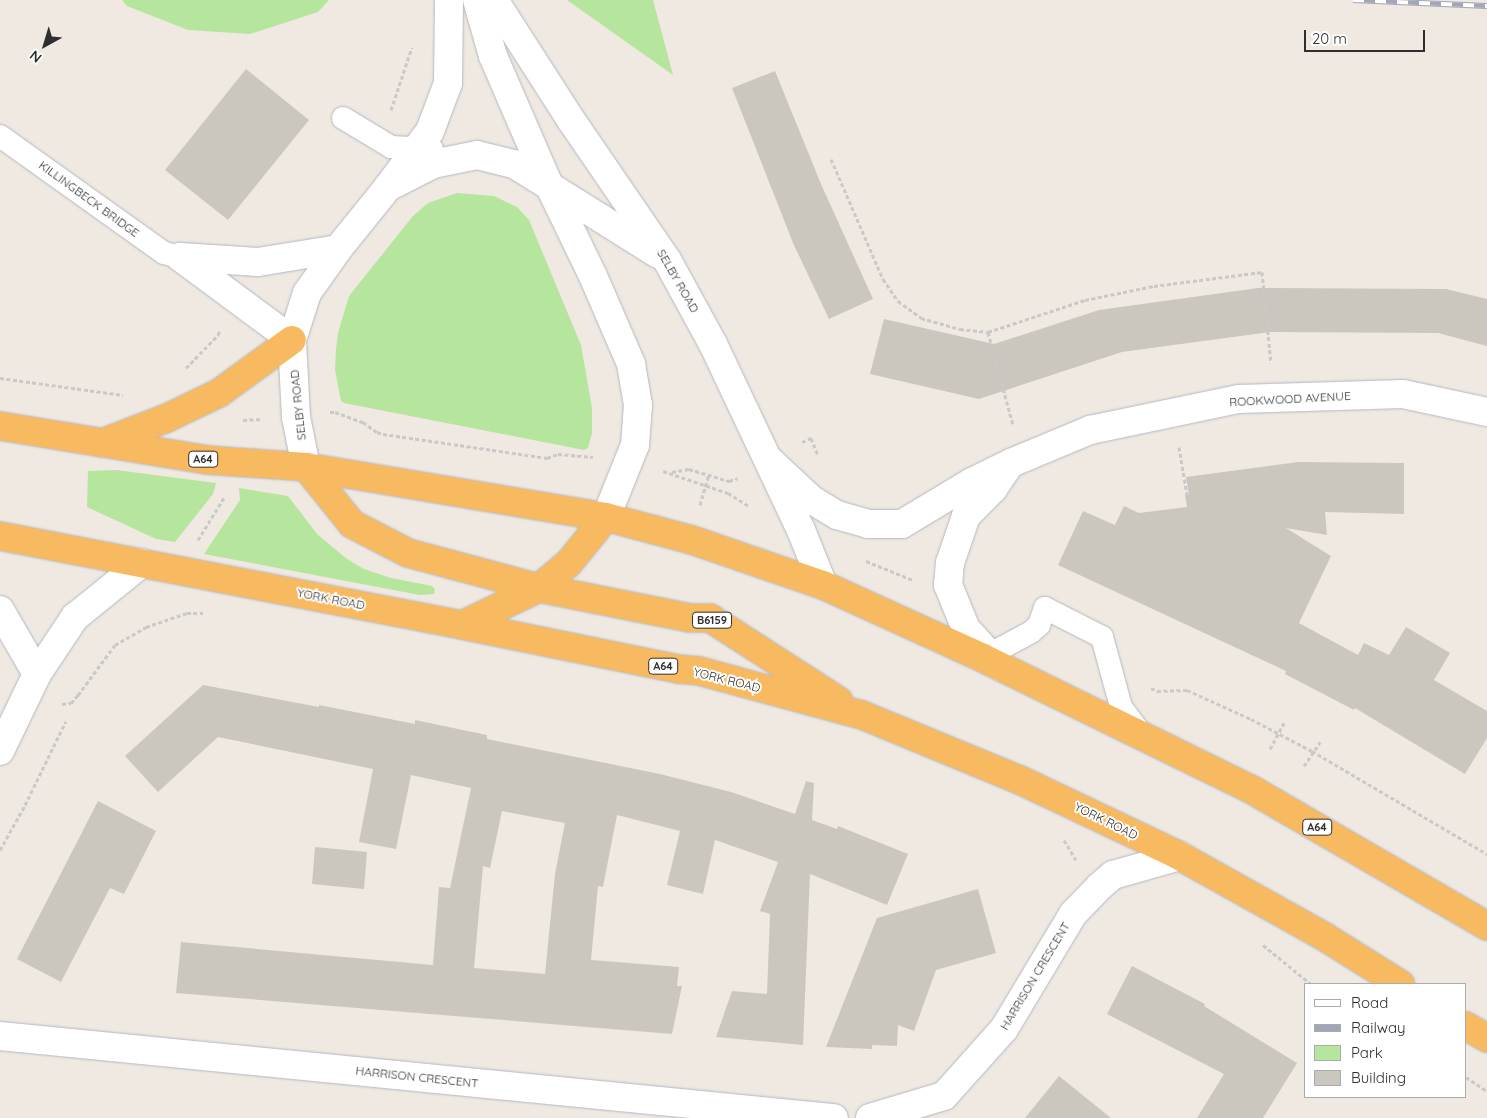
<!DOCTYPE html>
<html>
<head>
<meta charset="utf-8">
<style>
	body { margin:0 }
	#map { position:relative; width:1487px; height:1118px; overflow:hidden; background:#efe9e1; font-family:Quicksand,sans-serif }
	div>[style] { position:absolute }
	.green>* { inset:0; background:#b6e59e }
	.building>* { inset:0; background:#cbc7bf }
	.path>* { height:3px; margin-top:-1.5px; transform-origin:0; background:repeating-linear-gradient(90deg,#c9c9c9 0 4px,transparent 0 6.5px) }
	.roads { filter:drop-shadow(0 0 1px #b4b7c1) drop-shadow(0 0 1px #b4b7c1) }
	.service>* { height:22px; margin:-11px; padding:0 11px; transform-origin:11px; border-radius:11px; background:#fff }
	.minor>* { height:28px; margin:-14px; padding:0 14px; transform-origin:14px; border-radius:14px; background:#fff }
	.tertiary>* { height:28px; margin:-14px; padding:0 14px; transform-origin:14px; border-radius:14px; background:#fff }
	.secondary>* { height:28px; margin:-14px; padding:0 14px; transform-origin:14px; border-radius:14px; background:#fff }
	.trunk>* { height:28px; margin:-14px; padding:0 14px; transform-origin:14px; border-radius:14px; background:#f8ba60 }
	.rail>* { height:5.5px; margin-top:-2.75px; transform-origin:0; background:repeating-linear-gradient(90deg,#fff 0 11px,#a3a6b8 0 22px); box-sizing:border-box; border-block:1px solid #a3a6b8 }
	span { translate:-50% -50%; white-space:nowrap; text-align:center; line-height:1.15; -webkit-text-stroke:4px #fff; paint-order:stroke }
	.shield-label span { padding:1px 4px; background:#fff; border:1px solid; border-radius:4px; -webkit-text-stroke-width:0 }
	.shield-label { font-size:11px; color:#2e2e2e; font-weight:700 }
	.street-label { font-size:12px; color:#2e2e2e }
	.legend { position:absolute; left:1304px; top:983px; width:162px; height:115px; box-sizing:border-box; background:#fff; border:1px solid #ababab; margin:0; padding:6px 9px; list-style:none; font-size:15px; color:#2e2e2e }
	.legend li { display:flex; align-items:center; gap:10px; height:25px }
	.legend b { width:25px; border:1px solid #ababab }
	.north { position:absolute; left:20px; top:20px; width:50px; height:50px; -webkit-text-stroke:4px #fff; paint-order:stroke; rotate:219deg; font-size:14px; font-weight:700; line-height:20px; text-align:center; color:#2e2e2e }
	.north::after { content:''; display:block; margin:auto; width:18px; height:22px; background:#2e2e2e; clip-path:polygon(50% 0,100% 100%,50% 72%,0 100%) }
	.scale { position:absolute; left:1304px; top:30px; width:121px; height:22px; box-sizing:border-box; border:2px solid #2e2e2e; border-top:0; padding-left:6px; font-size:15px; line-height:18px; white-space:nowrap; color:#2e2e2e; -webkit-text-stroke:4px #fff; paint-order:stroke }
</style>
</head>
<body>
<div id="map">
	<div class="green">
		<i style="clip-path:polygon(122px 0,329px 0,318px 12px,250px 34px,188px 30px,127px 6px)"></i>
		<i style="clip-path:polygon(567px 0,653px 0,673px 75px)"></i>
		<i style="clip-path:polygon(457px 193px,494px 196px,517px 207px,529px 220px,581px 345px,592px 408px,592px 433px,588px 448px,584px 450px,344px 403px,341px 401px,335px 370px,336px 349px,338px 333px,349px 296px,413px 216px,428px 203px)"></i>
		<i style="clip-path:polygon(116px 470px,216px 483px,213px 494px,175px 542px,156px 539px,87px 507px,88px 471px)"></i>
		<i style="clip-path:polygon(239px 488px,288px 496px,317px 534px,347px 559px,364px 569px,391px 578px,432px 586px,435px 589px,434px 594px,420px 595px,204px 554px,240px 500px)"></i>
	</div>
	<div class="building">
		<i style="clip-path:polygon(246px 69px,309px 120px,228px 220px,165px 170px)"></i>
		<i style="clip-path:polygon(775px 71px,821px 184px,873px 299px,829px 319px,793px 243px,732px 88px)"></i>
		<i style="clip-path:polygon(1258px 288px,1446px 289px,1487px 299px,1487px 346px,1438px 333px,1270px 332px,1122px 352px,979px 399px,870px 374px,884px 319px,994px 344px,1099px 310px)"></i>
		<i style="clip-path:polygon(1298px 462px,1404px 463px,1404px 514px,1325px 512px,1327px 535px,1286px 528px,1331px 556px,1299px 623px,1358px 655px,1364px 643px,1389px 655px,1406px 627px,1450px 653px,1434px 680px,1487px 711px,1487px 738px,1465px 774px,1355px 708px,1354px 710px,1285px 674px,1286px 671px,1058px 565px,1083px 511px,1115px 525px,1124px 506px,1139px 513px,1187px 507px,1185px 495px,1189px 495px,1186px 477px)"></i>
		<i style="clip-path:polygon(evenodd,203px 685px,319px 707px,319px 705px,415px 724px,415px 720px,487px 735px,487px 739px,660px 774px,731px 792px,795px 814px,806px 781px,814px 783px,812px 820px,837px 829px,838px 826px,908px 854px,887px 905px,810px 874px,803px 1045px,716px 1037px,732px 991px,767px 994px,770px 914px,760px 911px,778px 862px,715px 840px,703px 894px,667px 885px,680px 831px,617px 815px,603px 887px,598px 886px,591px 960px,679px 967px,677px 986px,682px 986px,672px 1034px,176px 993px,181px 942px,433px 965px,439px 887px,450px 888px,471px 788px,411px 775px,396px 849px,359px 842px,373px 769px,218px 737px,158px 792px,125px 756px,203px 685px,502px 811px,565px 823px,555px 874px,545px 974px,474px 968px,483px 866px,490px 868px,502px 811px)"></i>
		<i style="clip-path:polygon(98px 801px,156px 831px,124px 894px,110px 888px,61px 982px,17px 959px)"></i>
		<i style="clip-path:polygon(315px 847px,367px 852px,364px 889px,312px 884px)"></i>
		<i style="clip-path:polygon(978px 889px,996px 953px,936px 970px,914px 1031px,898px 1025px,897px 1046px,872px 1045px,872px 1049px,826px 1047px,877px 918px)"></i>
		<i style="clip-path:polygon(1132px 966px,1205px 1004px,1204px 1006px,1297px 1063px,1263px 1118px,1197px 1118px,1224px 1074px,1107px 1014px)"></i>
		<i style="clip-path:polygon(1059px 1076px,1111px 1118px,1025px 1118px)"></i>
	</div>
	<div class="path">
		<i style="left:391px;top:110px;width:66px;rotate:-71.6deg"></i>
		<i style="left:831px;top:159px;width:131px;rotate:66.6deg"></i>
		<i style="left:883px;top:279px;width:27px;rotate:56deg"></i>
		<i style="left:898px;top:301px;width:29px;rotate:36deg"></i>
		<i style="left:921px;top:318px;width:41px;rotate:15.8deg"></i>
		<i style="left:960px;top:329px;width:28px;rotate:6deg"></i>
		<i style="left:988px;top:332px;width:102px;rotate:-18.3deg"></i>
		<i style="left:1085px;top:300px;width:70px;rotate:-11.5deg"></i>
		<i style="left:1154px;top:286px;width:109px;rotate:-7.4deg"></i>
		<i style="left:1262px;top:272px;width:91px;rotate:84.4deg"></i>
		<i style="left:988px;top:332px;width:96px;rotate:75deg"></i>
		<i style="left:186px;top:368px;width:46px;rotate:-45.9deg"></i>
		<i style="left:218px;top:335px;width:5px;rotate:-68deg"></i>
		<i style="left:0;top:378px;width:124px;rotate:7.9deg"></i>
		<i style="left:330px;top:412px;width:5px"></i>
		<i style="left:335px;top:412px;width:30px;rotate:20deg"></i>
		<i style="left:363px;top:422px;width:17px;rotate:36deg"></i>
		<i style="left:377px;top:432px;width:6px;rotate:18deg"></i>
		<i style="left:383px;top:434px;width:166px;rotate:8.3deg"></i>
		<i style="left:547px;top:458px;width:12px;rotate:-20deg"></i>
		<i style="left:558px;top:454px;width:35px;rotate:5deg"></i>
		<i style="left:243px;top:420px;width:19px;rotate:-3deg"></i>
		<i style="left:802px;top:442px;width:10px;rotate:-24deg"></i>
		<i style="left:811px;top:438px;width:18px;rotate:68deg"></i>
		<i style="left:1179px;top:447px;width:49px;rotate:80.5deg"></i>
		<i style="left:663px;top:471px;width:69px;rotate:18.7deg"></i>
		<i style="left:728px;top:493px;width:25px;rotate:32deg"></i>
		<i style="left:672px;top:472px;width:17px;rotate:-10deg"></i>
		<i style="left:689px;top:469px;width:42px;rotate:16.7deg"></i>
		<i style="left:729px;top:481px;width:9px;rotate:-18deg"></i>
		<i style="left:700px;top:505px;width:32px;rotate:-74deg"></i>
		<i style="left:198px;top:540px;width:52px;rotate:-58.5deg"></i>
		<i style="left:866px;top:561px;width:51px;rotate:22deg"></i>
		<i style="left:1151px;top:688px;width:7px;rotate:27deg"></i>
		<i style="left:1157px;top:691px;width:30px;rotate:-2deg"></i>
		<i style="left:1187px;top:690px;width:70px;rotate:24.4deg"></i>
		<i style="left:1251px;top:719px;width:69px;rotate:27.7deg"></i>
		<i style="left:1312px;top:751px;width:203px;rotate:30.5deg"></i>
		<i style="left:62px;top:704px;width:9px;rotate:-6deg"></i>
		<i style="left:71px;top:703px;width:11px;rotate:-49deg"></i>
		<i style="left:78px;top:695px;width:62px;rotate:-53.5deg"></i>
		<i style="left:115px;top:645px;width:36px;rotate:-30deg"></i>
		<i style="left:146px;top:627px;width:43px;rotate:-18.9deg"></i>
		<i style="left:187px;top:613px;width:16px"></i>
		<i style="left:1270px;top:749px;width:30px;rotate:-62deg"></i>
		<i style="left:1304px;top:766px;width:29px;rotate:-56deg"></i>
		<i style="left:1064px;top:840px;width:23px;rotate:59deg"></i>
		<i style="left:0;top:850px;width:51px;rotate:-60.9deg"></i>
		<i style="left:25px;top:805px;width:93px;rotate:-64deg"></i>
		<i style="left:1263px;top:945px;width:62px;rotate:39.1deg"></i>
		<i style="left:1466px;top:1077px;width:25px;rotate:34deg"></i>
	</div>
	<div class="roads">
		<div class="service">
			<i style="left:343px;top:118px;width:56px;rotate:31.1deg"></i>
			<i style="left:391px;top:147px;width:41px;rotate:2.8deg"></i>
			<i style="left:0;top:136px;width:201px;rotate:35.5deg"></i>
			<i style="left:164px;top:253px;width:16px;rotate:14deg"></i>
			<i style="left:983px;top:658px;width:55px;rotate:-28.4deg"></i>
			<i style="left:1031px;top:632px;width:11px;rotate:-41deg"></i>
			<i style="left:1039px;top:625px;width:18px;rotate:-71deg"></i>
			<i style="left:1045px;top:608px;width:64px;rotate:27deg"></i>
			<i style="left:1102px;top:637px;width:73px;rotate:74.8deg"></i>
			<i style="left:1121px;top:707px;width:36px;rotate:53deg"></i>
		</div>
		<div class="minor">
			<i style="left:180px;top:257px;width:78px;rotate:3.7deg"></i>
			<i style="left:258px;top:262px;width:81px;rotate:-9.2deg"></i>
			<i style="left:180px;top:257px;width:139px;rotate:36.5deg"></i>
			<i style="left:0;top:1036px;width:838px;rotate:5.62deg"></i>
			<i style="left:870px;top:1118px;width:77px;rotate:-16.6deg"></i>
			<i style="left:944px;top:1096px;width:90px;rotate:-48.2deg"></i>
			<i style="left:1004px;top:1029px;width:134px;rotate:-59deg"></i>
			<i style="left:1073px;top:914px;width:39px;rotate:-46deg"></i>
			<i style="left:1100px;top:886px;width:17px;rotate:-40deg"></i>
			<i style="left:1113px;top:875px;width:70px;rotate:-15.8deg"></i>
		</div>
		<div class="tertiary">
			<i style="left:768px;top:459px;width:60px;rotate:43deg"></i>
			<i style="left:812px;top:500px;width:29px;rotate:31deg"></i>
			<i style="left:837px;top:515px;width:32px;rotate:16deg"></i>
			<i style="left:868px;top:524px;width:34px"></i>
			<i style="left:902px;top:524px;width:82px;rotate:-31deg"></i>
			<i style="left:972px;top:482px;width:43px;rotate:-26deg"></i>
			<i style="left:1011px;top:463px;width:86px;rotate:-22.7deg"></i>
			<i style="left:1090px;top:430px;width:151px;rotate:-11.8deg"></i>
			<i style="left:1238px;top:399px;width:165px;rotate:-1.7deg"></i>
			<i style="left:1403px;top:394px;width:86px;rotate:12.1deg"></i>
			<i style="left:0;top:610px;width:74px;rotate:60deg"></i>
			<i style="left:1001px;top:667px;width:52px;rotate:-132.6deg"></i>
			<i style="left:966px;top:629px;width:48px;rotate:-112.2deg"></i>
			<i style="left:948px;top:585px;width:22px;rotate:-85deg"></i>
			<i style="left:950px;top:563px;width:50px;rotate:-71.2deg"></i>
			<i style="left:966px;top:516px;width:38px;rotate:-45deg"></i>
			<i style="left:993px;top:489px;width:25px;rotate:-56deg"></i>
			<i style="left:0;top:751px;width:85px;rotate:-64.3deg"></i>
			<i style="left:37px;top:674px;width:69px;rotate:-56.3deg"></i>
			<i style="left:75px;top:617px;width:86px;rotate:-38.9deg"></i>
		</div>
		<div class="secondary">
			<i style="left:477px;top:0;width:58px;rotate:74.1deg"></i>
			<i style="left:493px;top:56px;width:138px;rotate:66.6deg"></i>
			<i style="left:548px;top:183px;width:103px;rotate:64.2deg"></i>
			<i style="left:593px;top:276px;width:96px;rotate:66.6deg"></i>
			<i style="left:631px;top:364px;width:42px;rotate:80.3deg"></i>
			<i style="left:638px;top:405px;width:40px;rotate:94.3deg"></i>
			<i style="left:635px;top:445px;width:78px;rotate:111.9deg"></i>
			<i style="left:494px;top:0;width:143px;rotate:57.3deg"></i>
			<i style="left:571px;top:120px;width:170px;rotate:55.6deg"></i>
			<i style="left:667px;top:260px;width:96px;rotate:61.3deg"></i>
			<i style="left:713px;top:344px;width:206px;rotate:64.7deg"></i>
			<i style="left:801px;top:530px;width:59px;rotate:68.2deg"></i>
			<i style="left:394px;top:184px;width:44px;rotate:-27.1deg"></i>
			<i style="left:433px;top:164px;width:45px;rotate:-11.6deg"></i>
			<i style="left:477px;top:155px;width:38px;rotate:14deg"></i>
			<i style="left:514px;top:164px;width:170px;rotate:32deg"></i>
			<i style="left:306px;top:467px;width:51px;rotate:-101.3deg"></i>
			<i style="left:296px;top:417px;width:77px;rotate:-93deg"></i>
			<i style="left:292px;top:340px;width:49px;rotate:-72.3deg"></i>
			<i style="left:307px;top:293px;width:54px;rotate:-54.8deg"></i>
			<i style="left:338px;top:249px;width:80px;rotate:-51.1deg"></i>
			<i style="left:388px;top:187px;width:70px;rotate:-53.1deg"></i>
			<i style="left:430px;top:131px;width:51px;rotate:-69.4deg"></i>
			<i style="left:448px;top:83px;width:83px;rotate:-89.3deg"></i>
		</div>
		<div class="trunk">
			<i style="left:0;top:426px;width:210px;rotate:9.3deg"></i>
			<i style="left:207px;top:460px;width:99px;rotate:4deg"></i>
			<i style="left:306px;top:467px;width:304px;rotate:9.5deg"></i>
			<i style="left:606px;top:517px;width:89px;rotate:15deg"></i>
			<i style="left:692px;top:540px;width:139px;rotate:19deg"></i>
			<i style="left:823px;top:585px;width:176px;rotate:24.5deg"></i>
			<i style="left:983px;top:658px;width:302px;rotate:26.1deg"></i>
			<i style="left:1254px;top:791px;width:269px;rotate:30.1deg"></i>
			<i style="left:102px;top:443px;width:70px;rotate:-21deg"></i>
			<i style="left:167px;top:418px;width:58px;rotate:-25.7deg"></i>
			<i style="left:219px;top:393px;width:90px;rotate:-36deg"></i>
			<i style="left:306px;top:467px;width:73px;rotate:51.1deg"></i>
			<i style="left:352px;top:524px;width:63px;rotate:27.4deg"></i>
			<i style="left:408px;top:553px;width:136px;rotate:15deg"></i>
			<i style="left:539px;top:588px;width:154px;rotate:11.2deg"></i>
			<i style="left:690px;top:618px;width:20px"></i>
			<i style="left:710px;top:618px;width:153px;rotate:32.8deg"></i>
			<i style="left:0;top:536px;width:470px;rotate:10.9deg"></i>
			<i style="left:462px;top:625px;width:220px;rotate:11.5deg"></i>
			<i style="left:678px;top:669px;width:21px;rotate:5deg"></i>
			<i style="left:699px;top:671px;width:169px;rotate:15.1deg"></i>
			<i style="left:862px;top:715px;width:171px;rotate:22.4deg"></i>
			<i style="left:1020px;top:780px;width:177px;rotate:25.4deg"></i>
			<i style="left:1180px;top:856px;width:166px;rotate:29.2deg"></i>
			<i style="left:1325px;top:937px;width:89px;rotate:32.1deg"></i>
			<i style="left:462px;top:625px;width:85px;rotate:-25.7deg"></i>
			<i style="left:539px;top:588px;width:38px;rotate:-40deg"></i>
			<i style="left:568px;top:564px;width:60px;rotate:-51deg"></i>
			<i style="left:1466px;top:1026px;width:24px;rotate:30deg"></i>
		</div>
	</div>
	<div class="rail">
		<i style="left:1353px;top:0;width:134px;rotate:2.6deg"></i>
	</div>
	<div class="shield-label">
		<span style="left:203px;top:459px">A64</span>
		<span style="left:712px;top:620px">B6159</span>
		<span style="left:663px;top:666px">A64</span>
		<span style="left:1317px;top:827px">A64</span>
	</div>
	<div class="street-label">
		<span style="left:89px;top:199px;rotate:36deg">KILLINGBECK BRIDGE</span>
		<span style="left:678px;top:281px;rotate:60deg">SELBY ROAD</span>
		<span style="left:1290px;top:399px;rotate:-3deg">ROOKWOOD AVENUE</span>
		<span style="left:298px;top:405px;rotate:-96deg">SELBY ROAD</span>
		<span style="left:331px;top:599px;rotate:11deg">YORK ROAD</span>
		<span style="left:727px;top:680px;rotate:14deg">YORK ROAD</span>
		<span style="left:1106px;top:821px;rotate:26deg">YORK ROAD</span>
		<span style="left:1035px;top:976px;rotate:-59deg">HARRISON CRESCENT</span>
		<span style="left:417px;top:1077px;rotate:6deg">HARRISON CRESCENT</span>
	</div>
	<ul class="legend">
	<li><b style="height:6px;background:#fff"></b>Road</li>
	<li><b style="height:6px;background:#a3a6b8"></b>Railway</li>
	<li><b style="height:14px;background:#b6e59e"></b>Park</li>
	<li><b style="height:14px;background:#cbc7bf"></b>Building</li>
	</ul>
	<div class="north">N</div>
	<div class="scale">20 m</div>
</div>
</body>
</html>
